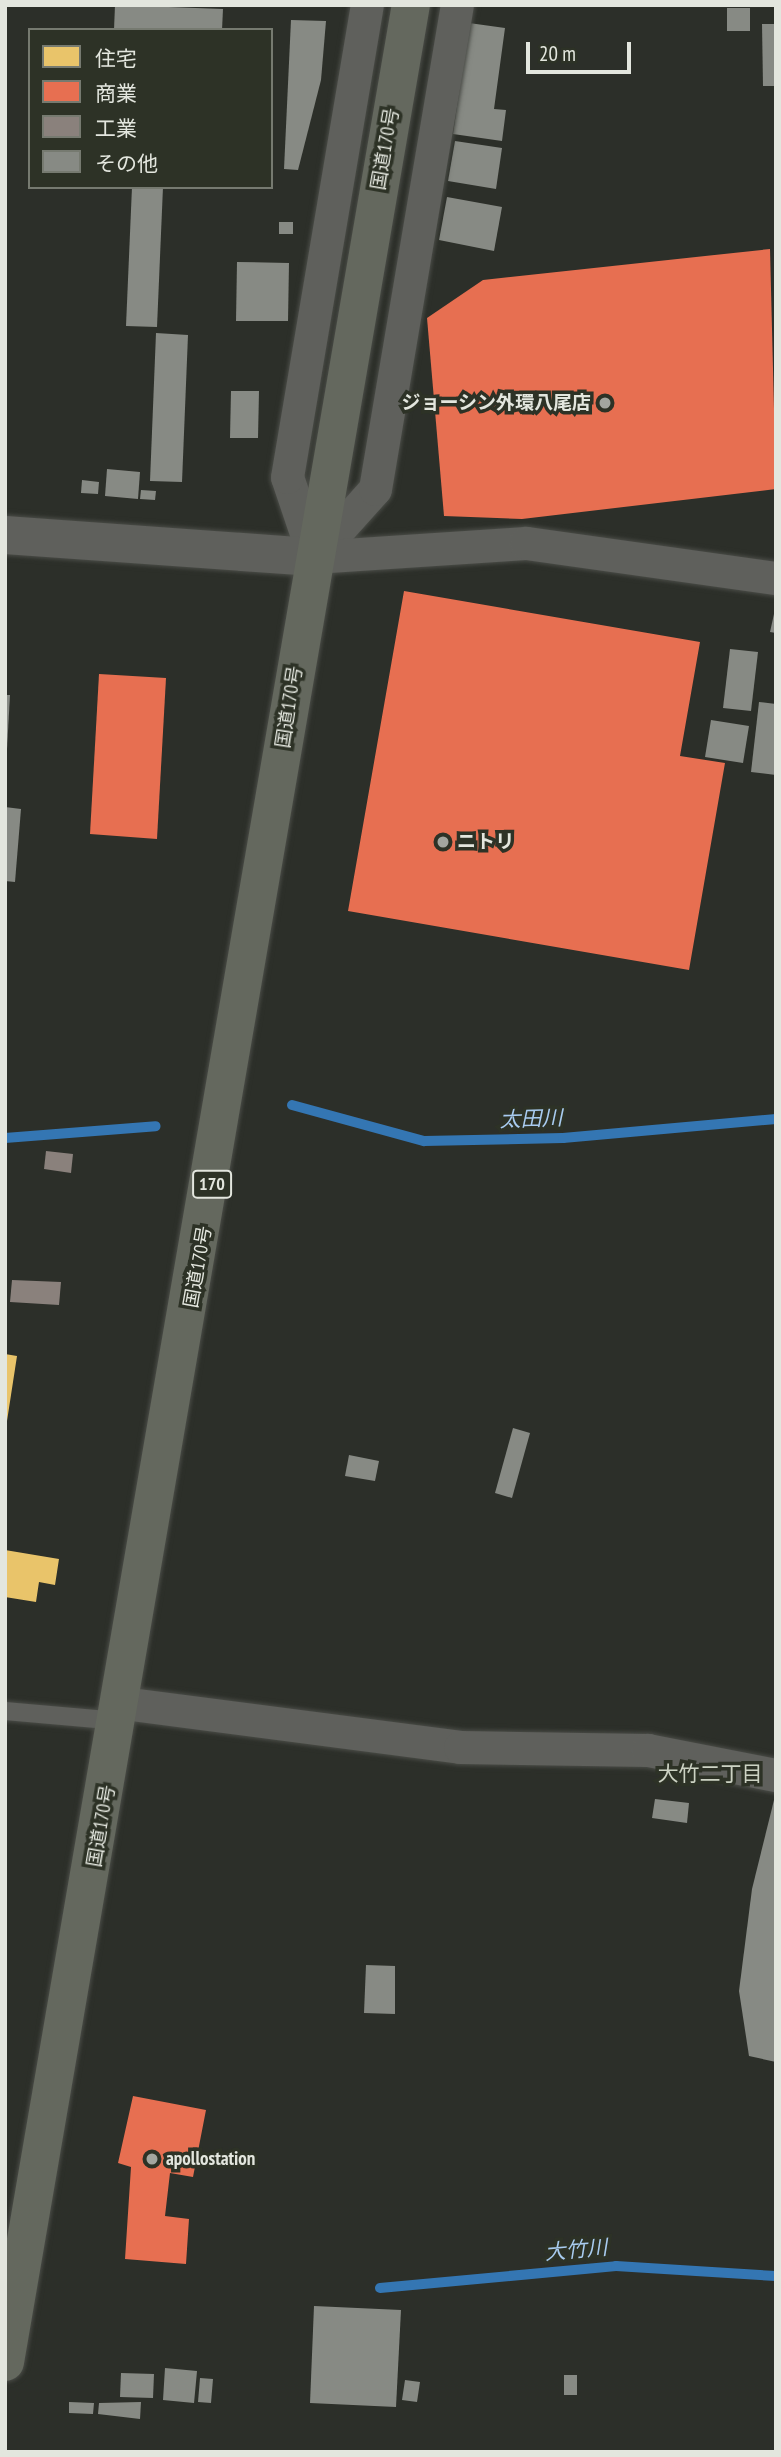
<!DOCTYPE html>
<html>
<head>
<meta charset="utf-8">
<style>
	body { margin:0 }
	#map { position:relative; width:781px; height:2457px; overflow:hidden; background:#2c2f29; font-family:"PT Sans Narrow","Noto Sans JP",sans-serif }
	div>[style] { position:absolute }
	.homes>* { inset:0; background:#e9c46a }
	.shops>* { inset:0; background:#e76f51 }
	.industry>* { inset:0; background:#8a817c }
	.stream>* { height:10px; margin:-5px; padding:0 5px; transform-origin:5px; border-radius:5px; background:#3476b3 }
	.building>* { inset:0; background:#878a84 }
	.roads { filter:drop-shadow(0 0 2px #4a4c47) drop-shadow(0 0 2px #4a4c47) }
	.service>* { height:18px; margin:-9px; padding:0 9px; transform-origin:9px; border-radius:9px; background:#5f605c }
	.minor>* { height:33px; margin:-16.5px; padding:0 16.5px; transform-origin:16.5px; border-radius:16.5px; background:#5f605c }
	.tertiary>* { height:38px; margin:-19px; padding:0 19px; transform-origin:19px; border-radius:19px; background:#5f605c }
	.trunk>* { height:38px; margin:-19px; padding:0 19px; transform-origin:19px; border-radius:19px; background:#64685e }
	.dots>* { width:19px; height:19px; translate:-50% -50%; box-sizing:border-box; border:4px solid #2d3226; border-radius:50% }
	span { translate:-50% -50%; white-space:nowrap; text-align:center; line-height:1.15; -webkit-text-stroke:7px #2d3226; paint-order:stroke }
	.shield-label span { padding:2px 5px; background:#2d3226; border:2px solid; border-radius:5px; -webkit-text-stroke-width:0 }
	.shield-label { font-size:18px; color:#e3e6de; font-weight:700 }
	.street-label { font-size:19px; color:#e3e6de }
	.poi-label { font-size:19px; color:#e3e6de; font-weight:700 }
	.right { translate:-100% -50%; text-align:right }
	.left { translate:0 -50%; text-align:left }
	.water-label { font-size:21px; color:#a9ccf0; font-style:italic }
	.neighbourhood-label { font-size:21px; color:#ccd2c3 }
	.frame { position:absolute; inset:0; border:7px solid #e3e6de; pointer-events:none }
	.legend { position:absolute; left:28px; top:28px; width:245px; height:161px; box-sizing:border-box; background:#2d3226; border:2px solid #767a70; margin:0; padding:9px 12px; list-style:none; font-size:21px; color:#e3e6de }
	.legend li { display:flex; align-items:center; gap:14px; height:35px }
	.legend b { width:35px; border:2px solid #767a70 }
	.scale { position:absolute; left:526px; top:42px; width:105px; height:32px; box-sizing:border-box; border:4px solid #e3e6de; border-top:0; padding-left:9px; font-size:21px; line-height:24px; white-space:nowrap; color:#e3e6de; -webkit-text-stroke:5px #2d3226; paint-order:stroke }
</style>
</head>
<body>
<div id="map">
	<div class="homes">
		<i style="clip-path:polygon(5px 1354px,17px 1356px,7px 1421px,5px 1421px)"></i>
		<i style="clip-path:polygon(5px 1550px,59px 1559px,55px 1585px,39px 1582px,36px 1602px,5px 1597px)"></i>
	</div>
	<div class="shops">
		<i style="clip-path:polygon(770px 249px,776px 489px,522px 519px,444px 516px,427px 318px,483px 280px)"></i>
		<i style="clip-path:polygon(404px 591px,700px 642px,680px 756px,725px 763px,689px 970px,348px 911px)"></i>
		<i style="clip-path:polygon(99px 674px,166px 678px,157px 839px,90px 834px)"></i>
		<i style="clip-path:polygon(133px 2096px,206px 2110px,193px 2177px,170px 2173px,165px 2216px,189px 2219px,186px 2264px,125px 2259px,131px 2167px,118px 2163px)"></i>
	</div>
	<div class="industry">
		<i style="clip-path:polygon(46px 1151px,73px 1154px,71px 1173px,44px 1169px)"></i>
		<i style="clip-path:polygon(12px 1280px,61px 1282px,59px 1305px,10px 1302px)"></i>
	</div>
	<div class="stream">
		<i style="left:292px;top:1105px;width:137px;rotate:15.3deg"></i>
		<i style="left:424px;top:1141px;width:139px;rotate:-1.2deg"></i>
		<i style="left:563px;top:1138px;width:214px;rotate:-5.1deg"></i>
		<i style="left:5px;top:1138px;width:151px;rotate:-4.5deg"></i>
		<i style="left:380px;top:2288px;width:237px;rotate:-5.3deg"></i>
		<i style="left:616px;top:2266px;width:160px;rotate:3.6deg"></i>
	</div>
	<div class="building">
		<i style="clip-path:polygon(115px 5px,223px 9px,222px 30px,114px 30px)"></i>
		<i style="clip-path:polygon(727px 8px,750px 8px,750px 31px,727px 31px)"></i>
		<i style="clip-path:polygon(291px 20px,326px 21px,321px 80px,298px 170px,284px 169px)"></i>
		<i style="clip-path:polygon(469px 23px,505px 28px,494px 109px,506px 110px,502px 141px,453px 134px)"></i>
		<i style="clip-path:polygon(762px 24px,776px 24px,776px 86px,763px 86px)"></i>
		<i style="clip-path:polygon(455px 141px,502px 148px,496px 189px,448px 181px)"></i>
		<i style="clip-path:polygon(132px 187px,163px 187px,157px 327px,126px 326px)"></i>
		<i style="clip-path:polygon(447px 197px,502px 207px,494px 251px,439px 240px)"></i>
		<i style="clip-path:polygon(279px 222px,293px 222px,293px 234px,279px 234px)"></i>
		<i style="clip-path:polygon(237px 262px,289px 263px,288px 321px,236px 321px)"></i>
		<i style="clip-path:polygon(156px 333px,188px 335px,182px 482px,150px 481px)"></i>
		<i style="clip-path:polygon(231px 391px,259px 391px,258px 438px,230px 438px)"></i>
		<i style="clip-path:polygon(107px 469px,140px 472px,138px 499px,105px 496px)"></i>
		<i style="clip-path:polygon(82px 480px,99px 482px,98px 494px,81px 493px)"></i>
		<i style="clip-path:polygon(141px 490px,156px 491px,155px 500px,140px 499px)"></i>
		<i style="clip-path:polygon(776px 605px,776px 633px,770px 632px)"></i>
		<i style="clip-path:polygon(730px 649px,758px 652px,751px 711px,723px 708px)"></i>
		<i style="clip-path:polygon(5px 695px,10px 695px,7px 749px,5px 749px)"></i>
		<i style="clip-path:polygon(759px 702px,776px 704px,776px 775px,751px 772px)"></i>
		<i style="clip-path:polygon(711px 720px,749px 726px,743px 763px,705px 757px)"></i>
		<i style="clip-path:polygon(5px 807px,21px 809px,15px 882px,5px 881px)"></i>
		<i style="clip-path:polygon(513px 1428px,530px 1433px,512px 1498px,495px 1493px)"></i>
		<i style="clip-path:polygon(349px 1455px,379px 1461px,375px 1481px,345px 1476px)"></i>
		<i style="clip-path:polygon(776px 1792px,776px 2062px,749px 2056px,739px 1991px,752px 1889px)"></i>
		<i style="clip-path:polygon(655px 1799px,689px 1803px,687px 1823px,652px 1818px)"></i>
		<i style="clip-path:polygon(366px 1965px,395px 1966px,395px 2014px,364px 2013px)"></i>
		<i style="clip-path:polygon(314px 2306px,401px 2310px,396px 2407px,310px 2403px)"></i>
		<i style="clip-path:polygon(165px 2368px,197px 2371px,194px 2403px,163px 2400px)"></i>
		<i style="clip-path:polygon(121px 2373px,154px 2374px,153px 2398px,120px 2397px)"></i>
		<i style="clip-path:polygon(564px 2375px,577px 2375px,577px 2395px,564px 2395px)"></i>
		<i style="clip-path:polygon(200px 2378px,213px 2379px,211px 2403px,198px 2402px)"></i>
		<i style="clip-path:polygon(405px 2380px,420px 2382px,417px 2402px,402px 2400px)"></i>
		<i style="clip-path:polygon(69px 2402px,94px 2403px,93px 2414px,69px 2413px)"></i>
		<i style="clip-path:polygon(141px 2402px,140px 2419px,98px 2414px,99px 2403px)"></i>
	</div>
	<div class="roads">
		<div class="service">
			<i style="left:5px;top:1711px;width:114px;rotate:5deg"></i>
		</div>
		<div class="minor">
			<i style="left:314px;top:557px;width:91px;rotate:-48.1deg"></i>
			<i style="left:375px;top:489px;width:491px;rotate:-80.4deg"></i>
			<i style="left:314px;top:557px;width:84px;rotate:-108.6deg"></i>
			<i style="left:287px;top:477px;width:479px;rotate:-80.4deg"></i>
			<i style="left:314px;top:557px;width:212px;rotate:-3.8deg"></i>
			<i style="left:526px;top:543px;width:252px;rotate:8deg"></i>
			<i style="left:123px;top:1703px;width:340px;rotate:7.4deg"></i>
			<i style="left:460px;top:1747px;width:188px;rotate:0.9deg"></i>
			<i style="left:648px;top:1750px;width:130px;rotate:11.1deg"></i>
		</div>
		<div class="tertiary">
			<i style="left:5px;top:535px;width:310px;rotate:4.1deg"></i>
		</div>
		<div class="trunk">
			<i style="left:5px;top:2362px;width:2392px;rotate:-80.23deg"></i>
		</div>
	</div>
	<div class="dots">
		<i style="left:605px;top:403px;background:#a3a69f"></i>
		<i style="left:443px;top:842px;background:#a3a69f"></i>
		<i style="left:152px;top:2159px;background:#a3a69f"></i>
	</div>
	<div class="shield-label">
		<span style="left:212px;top:1184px">170</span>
	</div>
	<div class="street-label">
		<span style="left:385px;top:149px;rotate:-80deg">国道170号</span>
		<span style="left:289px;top:707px;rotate:-81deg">国道170号</span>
		<span style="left:198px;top:1267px;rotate:-80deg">国道170号</span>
		<span style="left:101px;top:1826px;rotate:-80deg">国道170号</span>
	</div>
	<div class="poi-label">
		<span class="right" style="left:591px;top:403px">ジョーシン外環八尾店</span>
		<span class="left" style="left:457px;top:842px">ニトリ</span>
		<span class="left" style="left:166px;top:2159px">apollostation</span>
	</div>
	<div class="water-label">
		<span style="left:531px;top:1119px;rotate:-2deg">太田川</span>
		<span style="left:576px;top:2250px;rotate:-5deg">大竹川</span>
	</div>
	<div class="neighbourhood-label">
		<span style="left:710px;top:1774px">大竹二丁目</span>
	</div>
	<div class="frame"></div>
	<ul class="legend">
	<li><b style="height:19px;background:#e9c46a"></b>住宅</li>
	<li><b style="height:19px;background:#e76f51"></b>商業</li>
	<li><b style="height:19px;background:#8a817c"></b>工業</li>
	<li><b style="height:19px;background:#878a84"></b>その他</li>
	</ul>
	<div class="scale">20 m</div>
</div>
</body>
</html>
